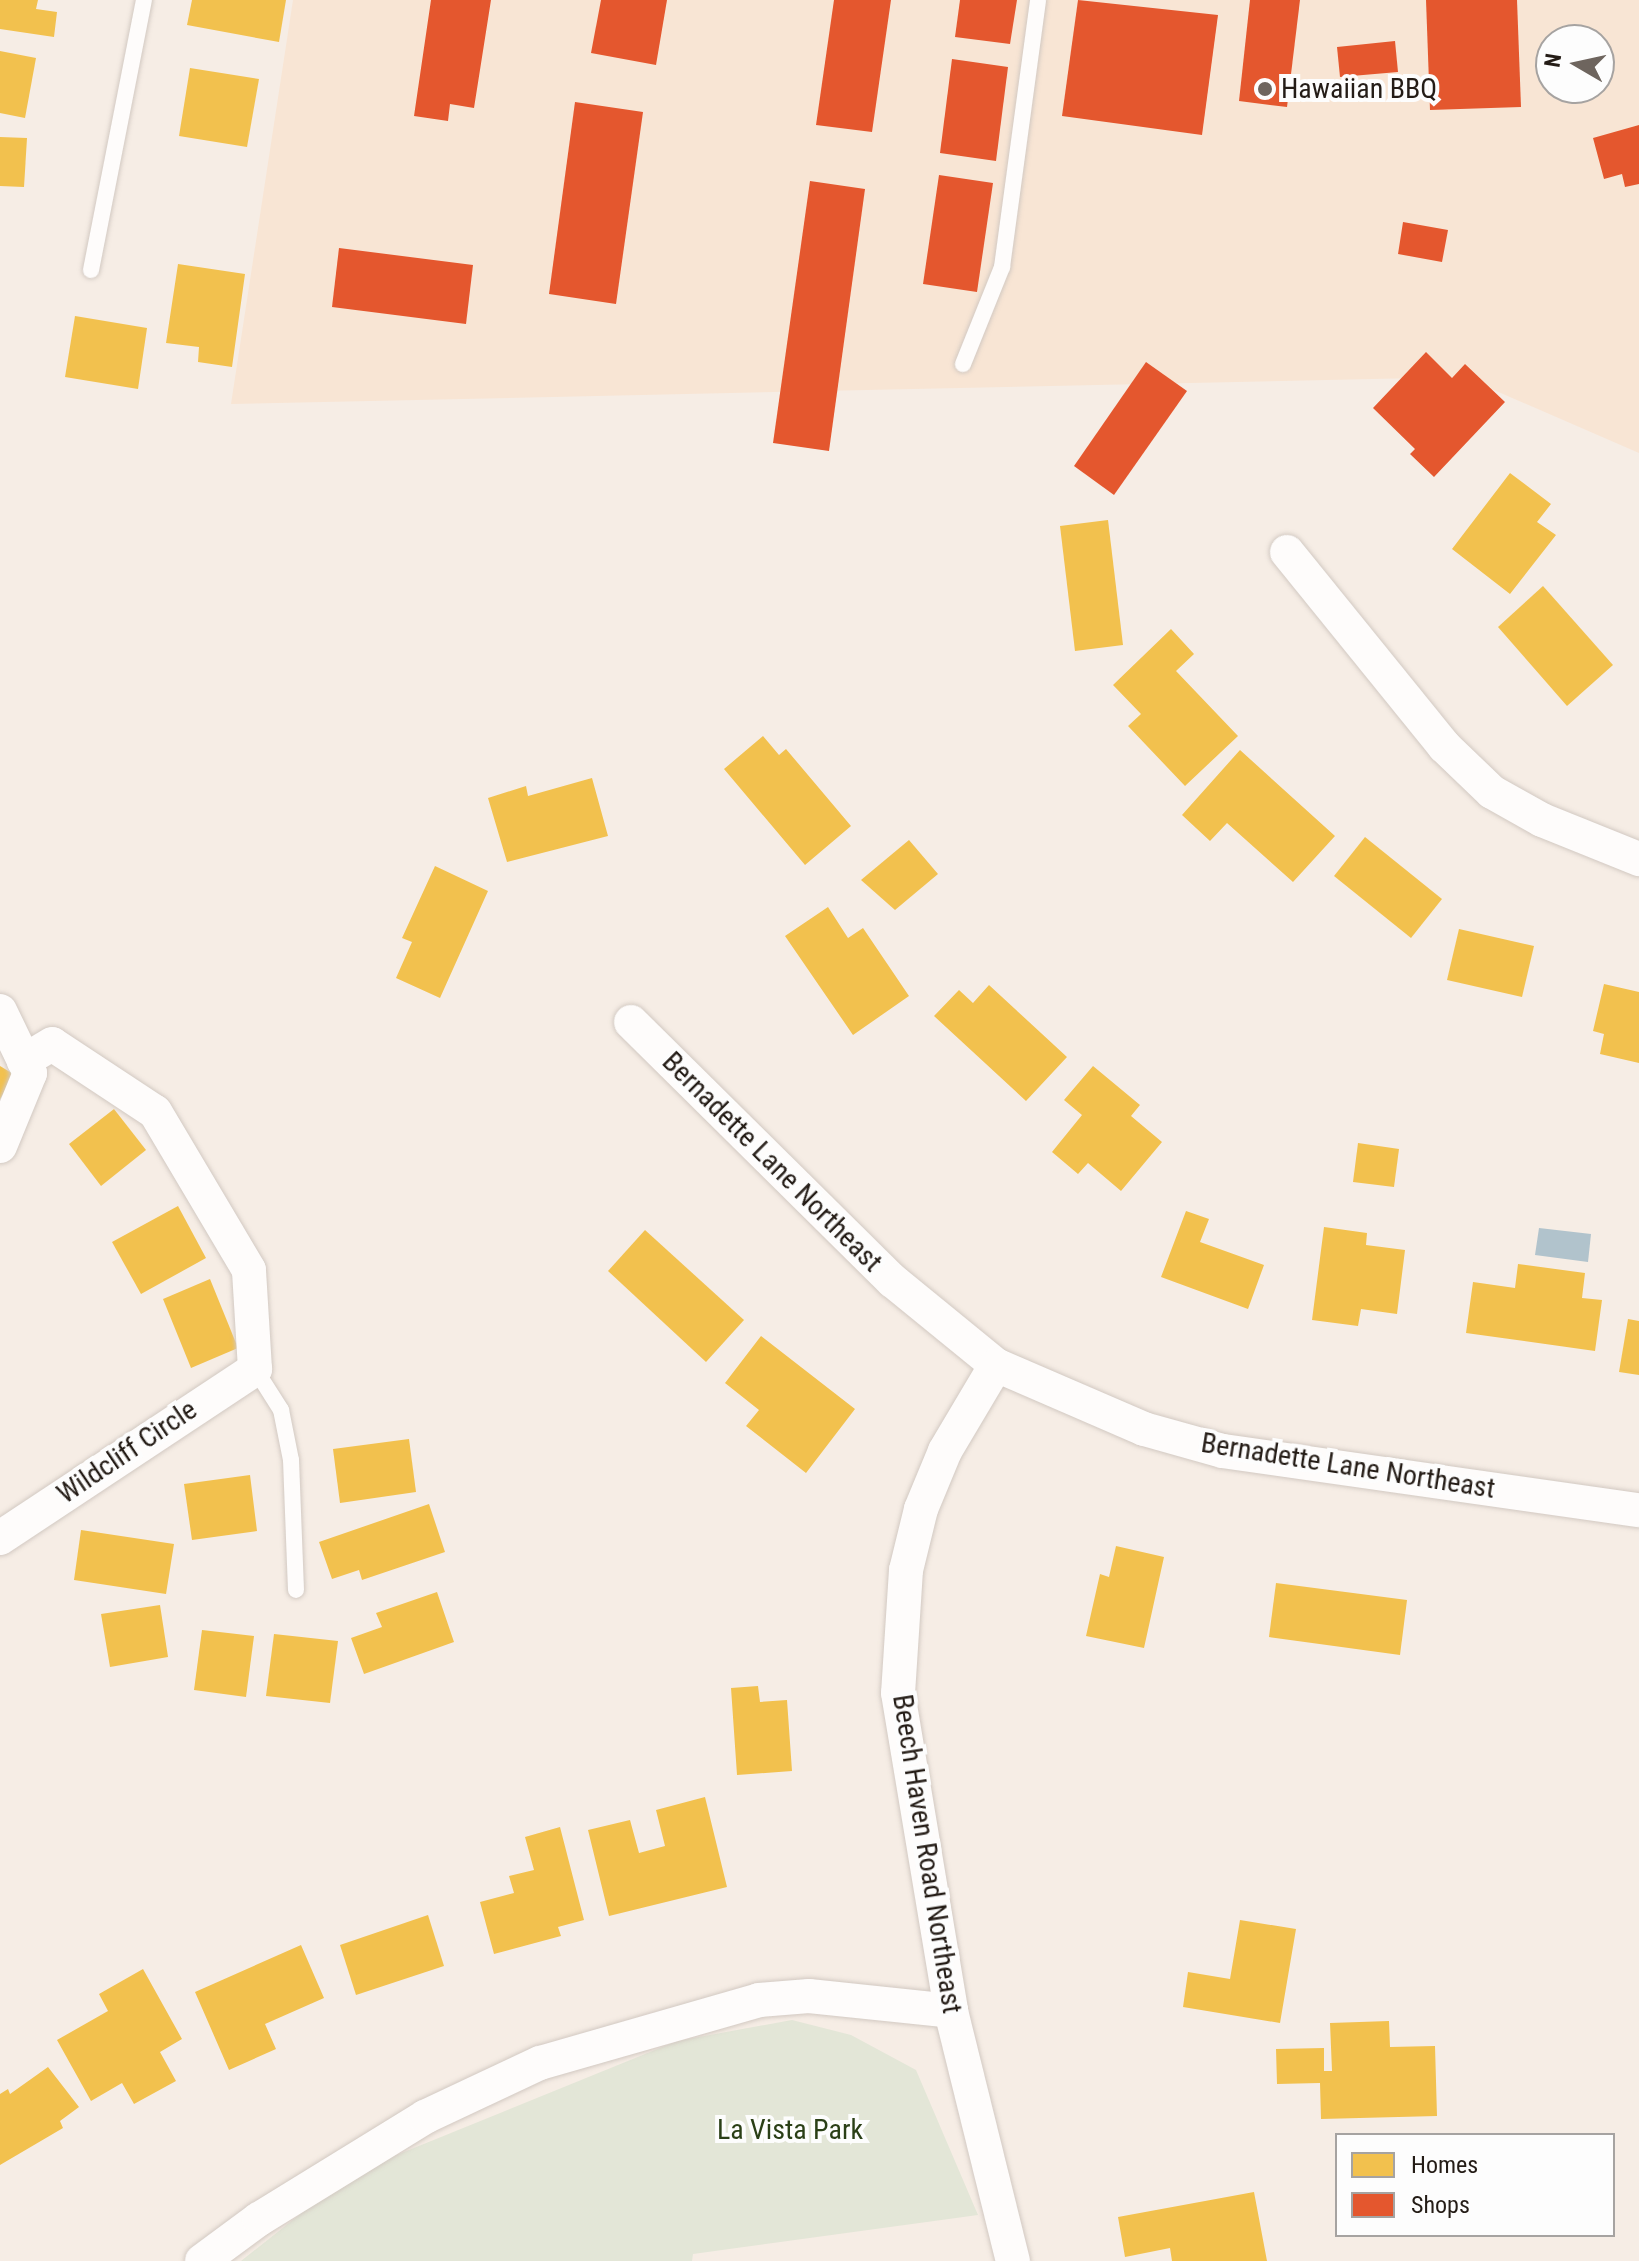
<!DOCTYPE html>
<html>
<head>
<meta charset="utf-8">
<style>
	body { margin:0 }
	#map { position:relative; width:1639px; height:2261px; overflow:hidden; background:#f6ede5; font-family:"Roboto Condensed",sans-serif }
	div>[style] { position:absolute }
	.built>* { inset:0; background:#f8e5d4 }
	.green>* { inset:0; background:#e3e6d7 }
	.water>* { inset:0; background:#b1c3cc }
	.homes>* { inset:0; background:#f2c14e }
	.shops>* { inset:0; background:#e4572e }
	.roads { filter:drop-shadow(0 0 2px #d2c9c2) drop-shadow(0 0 2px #d2c9c2) }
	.lane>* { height:16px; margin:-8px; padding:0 8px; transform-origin:8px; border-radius:8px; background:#fefcfb }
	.street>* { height:34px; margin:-17px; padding:0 17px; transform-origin:17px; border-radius:17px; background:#fefcfb }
	.dots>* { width:22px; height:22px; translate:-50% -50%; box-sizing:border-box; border:4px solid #fdfdfd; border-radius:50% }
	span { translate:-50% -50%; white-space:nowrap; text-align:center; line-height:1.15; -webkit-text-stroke:8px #fdfdfd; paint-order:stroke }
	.poi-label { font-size:28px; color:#241c16 }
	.left { translate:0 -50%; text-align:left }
	.street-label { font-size:28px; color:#241c16 }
	.park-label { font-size:28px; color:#2a3f16 }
	.legend { position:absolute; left:1335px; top:2133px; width:280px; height:104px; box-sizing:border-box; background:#fdfdfd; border:2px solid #a6a3a1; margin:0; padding:10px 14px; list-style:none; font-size:24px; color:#241c16 }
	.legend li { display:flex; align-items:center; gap:16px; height:40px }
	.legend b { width:40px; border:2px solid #a6a3a1 }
	.north { position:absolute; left:1535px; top:24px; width:80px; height:80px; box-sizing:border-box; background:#fdfdfd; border:2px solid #a6a3a1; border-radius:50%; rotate:279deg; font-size:22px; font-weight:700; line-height:32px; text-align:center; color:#241c16 }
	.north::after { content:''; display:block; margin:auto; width:28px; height:36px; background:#6e655e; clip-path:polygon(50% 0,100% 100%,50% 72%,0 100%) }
</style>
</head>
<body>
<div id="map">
	<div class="built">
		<i style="clip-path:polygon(evenodd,293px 0,1639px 0,1639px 453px,1464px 377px,231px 404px,293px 0,1551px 40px,1599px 40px,1599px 88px,1551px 88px,1551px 40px)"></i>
	</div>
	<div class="green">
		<i style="clip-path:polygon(792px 2020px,851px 2035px,916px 2070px,978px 2215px,693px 2254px,692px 2261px,241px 2261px,318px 2200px,372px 2165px,677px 2041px)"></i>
	</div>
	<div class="water">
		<i style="clip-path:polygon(1539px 1228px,1591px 1234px,1588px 1262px,1535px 1255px)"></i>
	</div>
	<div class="homes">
		<i style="clip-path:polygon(0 0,38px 0,36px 9px,57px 12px,54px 37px,0 29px)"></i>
		<i style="clip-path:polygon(192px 0,286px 0,279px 42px,187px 25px)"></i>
		<i style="clip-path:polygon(0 51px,36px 58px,25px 118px,0 113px)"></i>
		<i style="clip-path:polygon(190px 68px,259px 79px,247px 147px,179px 136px)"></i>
		<i style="clip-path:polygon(0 137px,27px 138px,24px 187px,0 186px)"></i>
		<i style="clip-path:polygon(178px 264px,245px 274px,232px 367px,198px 362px,199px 347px,166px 343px)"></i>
		<i style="clip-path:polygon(75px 316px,147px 328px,138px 389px,65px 377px)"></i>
		<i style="clip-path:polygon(1510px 473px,1551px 504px,1537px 522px,1556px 535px,1510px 594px,1452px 549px)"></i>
		<i style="clip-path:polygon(1108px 520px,1123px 645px,1075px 651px,1060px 526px)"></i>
		<i style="clip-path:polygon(1543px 586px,1613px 665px,1567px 706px,1498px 627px)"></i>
		<i style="clip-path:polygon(1171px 629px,1194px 654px,1176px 671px,1238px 736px,1185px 786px,1128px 726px,1141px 714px,1113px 685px)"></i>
		<i style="clip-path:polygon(763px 736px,779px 755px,786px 749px,851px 826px,805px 865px,724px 769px)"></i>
		<i style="clip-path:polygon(1240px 750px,1335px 836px,1293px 882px,1227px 823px,1210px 841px,1182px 815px)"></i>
		<i style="clip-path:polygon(592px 778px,608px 836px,507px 862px,488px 798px,526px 786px,528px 796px)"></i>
		<i style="clip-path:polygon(1365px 837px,1442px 899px,1411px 938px,1334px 876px)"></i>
		<i style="clip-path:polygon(909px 840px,938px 874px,895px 910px,861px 880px)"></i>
		<i style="clip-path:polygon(435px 866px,488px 891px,440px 998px,396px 978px,412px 942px,402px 938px)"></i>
		<i style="clip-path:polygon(828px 907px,848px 938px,863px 928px,909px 996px,853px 1035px,785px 936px)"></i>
		<i style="clip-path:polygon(1459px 929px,1534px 946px,1522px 997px,1447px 980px)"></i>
		<i style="clip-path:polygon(1604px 984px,1639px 992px,1639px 1063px,1600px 1054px,1604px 1034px,1593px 1031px)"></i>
		<i style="clip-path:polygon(989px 985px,1067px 1057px,1026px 1101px,934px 1016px,959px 990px,973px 1003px)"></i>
		<i style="clip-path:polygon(0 1066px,15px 1075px,0 1099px)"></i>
		<i style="clip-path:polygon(1093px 1066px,1140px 1105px,1131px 1116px,1162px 1142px,1121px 1191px,1088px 1163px,1078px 1174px,1052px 1152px,1082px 1115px,1064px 1100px)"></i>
		<i style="clip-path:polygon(114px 1109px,146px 1150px,101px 1186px,69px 1144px)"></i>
		<i style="clip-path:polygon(1358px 1143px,1399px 1149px,1394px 1187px,1353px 1182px)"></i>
		<i style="clip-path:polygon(178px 1206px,206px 1258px,141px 1294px,112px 1242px)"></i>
		<i style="clip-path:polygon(1186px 1211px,1209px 1219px,1200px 1242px,1264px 1265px,1248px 1309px,1161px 1277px)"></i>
		<i style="clip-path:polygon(1324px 1227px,1367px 1233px,1366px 1245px,1405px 1250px,1397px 1314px,1361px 1309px,1358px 1326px,1312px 1320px)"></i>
		<i style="clip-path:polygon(645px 1230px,744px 1320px,706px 1362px,608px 1271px)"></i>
		<i style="clip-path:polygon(1518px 1264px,1585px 1273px,1582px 1298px,1602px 1300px,1595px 1351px,1466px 1333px,1473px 1282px,1515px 1288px)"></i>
		<i style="clip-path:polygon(210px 1279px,238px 1348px,191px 1368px,163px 1299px)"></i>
		<i style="clip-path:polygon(1628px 1319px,1639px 1321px,1639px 1375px,1619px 1372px)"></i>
		<i style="clip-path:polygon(761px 1336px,855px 1409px,806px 1473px,746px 1426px,759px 1410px,725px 1383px)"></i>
		<i style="clip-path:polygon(409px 1439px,416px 1492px,340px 1503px,333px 1449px)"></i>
		<i style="clip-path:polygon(250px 1475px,257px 1531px,192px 1540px,184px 1484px)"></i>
		<i style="clip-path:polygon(429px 1504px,445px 1552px,362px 1580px,359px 1570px,332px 1579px,319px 1542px)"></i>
		<i style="clip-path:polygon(81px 1530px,174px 1544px,166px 1594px,74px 1580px)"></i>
		<i style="clip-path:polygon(1116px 1546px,1164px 1557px,1144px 1648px,1086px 1636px,1100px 1574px,1109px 1577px)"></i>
		<i style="clip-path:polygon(1276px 1583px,1407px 1600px,1400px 1655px,1269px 1637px)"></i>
		<i style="clip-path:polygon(437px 1592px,454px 1642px,364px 1674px,351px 1638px,382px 1627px,376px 1613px)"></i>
		<i style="clip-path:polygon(160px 1605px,168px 1657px,110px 1667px,101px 1614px)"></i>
		<i style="clip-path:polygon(202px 1630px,254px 1636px,246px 1697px,194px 1690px)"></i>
		<i style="clip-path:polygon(274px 1634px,338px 1641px,330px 1703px,266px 1696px)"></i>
		<i style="clip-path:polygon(758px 1686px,760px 1702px,787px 1700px,792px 1771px,737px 1775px,731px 1688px)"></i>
		<i style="clip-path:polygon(705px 1797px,727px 1887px,609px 1916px,588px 1830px,630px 1820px,639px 1853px,665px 1846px,656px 1810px)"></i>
		<i style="clip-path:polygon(560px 1827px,584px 1920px,558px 1927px,561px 1936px,494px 1954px,480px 1902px,514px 1893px,509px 1876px,534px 1870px,525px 1837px)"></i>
		<i style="clip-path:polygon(428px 1915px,444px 1966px,356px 1995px,340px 1945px)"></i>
		<i style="clip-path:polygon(1240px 1920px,1296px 1929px,1280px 2023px,1183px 2007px,1188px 1972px,1230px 1979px)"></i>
		<i style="clip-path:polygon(301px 1945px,324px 1998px,265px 2024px,276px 2049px,229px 2070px,195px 1992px)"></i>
		<i style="clip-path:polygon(143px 1969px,182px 2039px,160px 2052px,176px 2081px,134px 2104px,122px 2083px,91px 2101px,57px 2040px,108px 2011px,99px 1994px)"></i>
		<i style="clip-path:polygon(1389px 2021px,1390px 2047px,1435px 2046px,1437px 2116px,1321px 2119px,1320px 2083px,1277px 2084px,1276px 2049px,1324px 2048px,1324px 2071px,1332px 2071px,1330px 2023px)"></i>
		<i style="clip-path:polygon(48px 2067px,79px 2107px,60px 2121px,63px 2128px,0 2165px,0 2094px,8px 2089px,10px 2094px)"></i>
		<i style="clip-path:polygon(1254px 2192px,1267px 2261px,1172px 2261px,1170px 2248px,1125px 2257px,1118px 2217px)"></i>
	</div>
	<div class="shops">
		<i style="clip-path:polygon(431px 0,491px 0,474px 108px,450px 104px,448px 121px,414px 116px)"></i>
		<i style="clip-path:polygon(601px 0,667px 0,656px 65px,591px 53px)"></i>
		<i style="clip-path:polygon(834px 0,891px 0,872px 132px,816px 125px)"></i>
		<i style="clip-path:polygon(960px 0,1017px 0,1010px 44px,955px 37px)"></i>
		<i style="clip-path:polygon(1078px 0,1218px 15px,1202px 135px,1062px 116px)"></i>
		<i style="clip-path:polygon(1250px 0,1300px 0,1287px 107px,1239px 101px)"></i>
		<i style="clip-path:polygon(1426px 0,1517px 0,1521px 107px,1430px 110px)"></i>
		<i style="clip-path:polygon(1395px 41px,1398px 72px,1340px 77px,1337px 47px)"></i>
		<i style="clip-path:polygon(952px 59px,1008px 67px,996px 161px,940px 153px)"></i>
		<i style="clip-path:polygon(575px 102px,643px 112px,616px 304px,549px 294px)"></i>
		<i style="clip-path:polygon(1639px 125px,1639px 184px,1625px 187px,1622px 174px,1604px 179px,1593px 138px)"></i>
		<i style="clip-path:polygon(939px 175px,993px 183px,977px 292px,923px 284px)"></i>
		<i style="clip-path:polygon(810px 181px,865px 189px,829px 451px,773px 443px)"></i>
		<i style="clip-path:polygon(1403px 222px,1448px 230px,1442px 262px,1398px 254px)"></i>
		<i style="clip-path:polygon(339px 248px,473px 265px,466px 324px,332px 307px)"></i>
		<i style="clip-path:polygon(1426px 352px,1452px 378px,1465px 364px,1505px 402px,1434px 477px,1410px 454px,1415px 449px,1373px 408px)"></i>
		<i style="clip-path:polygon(1146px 362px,1187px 391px,1114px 495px,1074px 466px)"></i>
	</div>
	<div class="roads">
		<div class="lane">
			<i style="left:91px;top:270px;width:275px;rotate:-78.9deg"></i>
			<i style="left:963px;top:364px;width:105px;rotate:-68.1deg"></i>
			<i style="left:1002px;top:267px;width:269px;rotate:-82.3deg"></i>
			<i style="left:255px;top:1369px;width:49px;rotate:57.6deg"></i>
			<i style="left:281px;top:1410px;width:51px;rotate:78.7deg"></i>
			<i style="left:291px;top:1460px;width:130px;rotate:87.8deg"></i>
		</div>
		<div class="street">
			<i style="left:1287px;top:552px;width:250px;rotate:51deg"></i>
			<i style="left:1444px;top:746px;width:66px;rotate:43.8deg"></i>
			<i style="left:1492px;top:792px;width:57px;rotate:29.2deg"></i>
			<i style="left:1542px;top:820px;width:105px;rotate:21.9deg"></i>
			<i style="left:0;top:1011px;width:69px;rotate:64.2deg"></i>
			<i style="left:30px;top:1073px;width:79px;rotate:112.3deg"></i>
			<i style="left:631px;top:1022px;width:368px;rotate:44.7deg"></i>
			<i style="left:893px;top:1281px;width:133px;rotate:39.2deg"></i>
			<i style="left:996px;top:1365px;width:161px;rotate:23.4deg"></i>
			<i style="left:1144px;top:1429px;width:82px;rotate:15.6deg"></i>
			<i style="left:1223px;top:1451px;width:420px;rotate:8.1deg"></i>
			<i style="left:996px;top:1365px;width:100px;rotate:120.7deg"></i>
			<i style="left:945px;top:1451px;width:63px;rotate:112.5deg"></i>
			<i style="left:921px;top:1509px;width:63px;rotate:103.8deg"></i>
			<i style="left:906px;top:1570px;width:123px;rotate:93.7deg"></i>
			<i style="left:898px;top:1693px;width:322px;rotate:80.5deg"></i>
			<i style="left:951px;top:2011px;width:258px;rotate:76.1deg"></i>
			<i style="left:0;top:1538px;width:306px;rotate:-33.5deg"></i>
			<i style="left:255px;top:1369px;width:99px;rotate:-93.5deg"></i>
			<i style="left:249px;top:1270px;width:184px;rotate:-120.7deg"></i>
			<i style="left:155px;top:1112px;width:123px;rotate:-146.6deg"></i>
			<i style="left:52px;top:1044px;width:33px;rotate:149deg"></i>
			<i style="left:202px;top:2261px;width:71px;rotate:-36.4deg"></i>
			<i style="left:259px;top:2219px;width:195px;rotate:-31.6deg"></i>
			<i style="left:425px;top:2117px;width:127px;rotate:-25.2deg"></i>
			<i style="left:540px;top:2063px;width:228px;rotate:-16deg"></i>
			<i style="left:759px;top:2000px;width:50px;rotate:-4.6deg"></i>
			<i style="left:809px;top:1996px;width:143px;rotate:6deg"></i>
		</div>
	</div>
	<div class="dots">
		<i style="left:1265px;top:89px;background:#6e655e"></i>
	</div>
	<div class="poi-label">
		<span class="left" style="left:1281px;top:89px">Hawaiian BBQ</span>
	</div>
	<div class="street-label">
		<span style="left:772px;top:1162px;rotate:45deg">Bernadette Lane Northeast</span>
		<span style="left:127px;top:1452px;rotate:-34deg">Wildcliff Circle</span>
		<span style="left:1348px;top:1466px;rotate:9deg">Bernadette Lane Northeast</span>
		<span style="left:927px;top:1854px;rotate:81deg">Beech Haven Road Northeast</span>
	</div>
	<div class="park-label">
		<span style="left:790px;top:2130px">La Vista Park</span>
	</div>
	<ul class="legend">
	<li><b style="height:22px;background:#f2c14e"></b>Homes</li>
	<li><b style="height:22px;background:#e4572e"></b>Shops</li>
	</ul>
	<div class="north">N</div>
</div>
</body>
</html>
